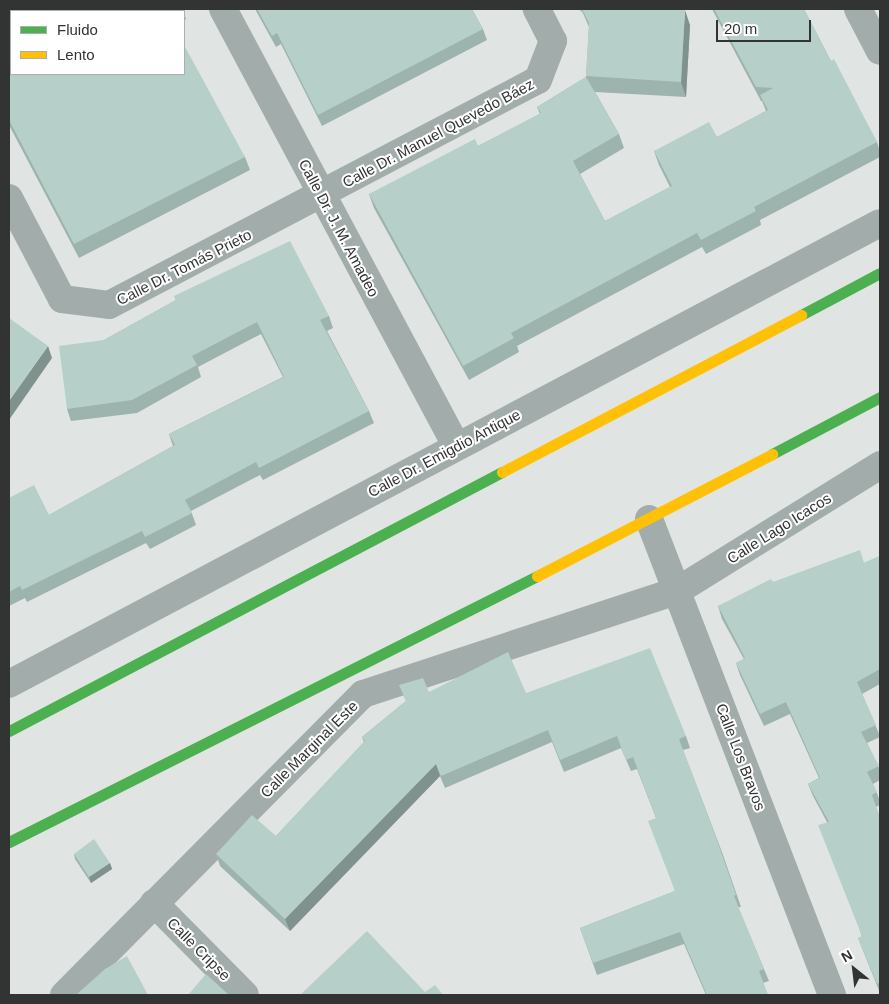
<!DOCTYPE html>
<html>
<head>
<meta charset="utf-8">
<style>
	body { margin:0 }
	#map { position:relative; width:889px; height:1004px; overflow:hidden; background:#e0e4e2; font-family:Arial,sans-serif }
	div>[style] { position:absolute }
	.street>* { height:28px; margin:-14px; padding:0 14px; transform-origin:14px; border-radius:14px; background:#a2adab }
	.fast>* { height:11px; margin:-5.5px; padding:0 5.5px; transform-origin:5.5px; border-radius:5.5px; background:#4caf50 }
	.slow>* { height:11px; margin:-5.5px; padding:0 5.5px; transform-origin:5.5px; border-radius:5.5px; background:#ffc107 }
	.wall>* { inset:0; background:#9db3ad }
	.shaded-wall>* { inset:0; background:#7f928d }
	.building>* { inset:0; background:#b6d0c9 }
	span { translate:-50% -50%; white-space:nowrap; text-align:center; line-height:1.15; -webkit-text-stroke:4px #fff; paint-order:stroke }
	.street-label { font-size:15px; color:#313433 }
	.frame { position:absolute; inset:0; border:10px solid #313433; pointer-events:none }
	.legend { position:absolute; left:10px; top:10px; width:175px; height:65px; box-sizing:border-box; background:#fff; border:1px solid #adaead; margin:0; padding:6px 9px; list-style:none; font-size:15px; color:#313433 }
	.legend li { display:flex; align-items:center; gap:10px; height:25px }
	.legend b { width:25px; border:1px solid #adaead }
	.north { position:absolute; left:829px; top:944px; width:50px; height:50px; -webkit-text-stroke:4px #fff; paint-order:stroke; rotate:331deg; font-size:14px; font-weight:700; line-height:20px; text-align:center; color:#313433 }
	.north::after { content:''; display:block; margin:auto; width:18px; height:22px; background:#313433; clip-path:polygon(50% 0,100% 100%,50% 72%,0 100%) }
	.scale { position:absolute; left:716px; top:20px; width:95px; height:22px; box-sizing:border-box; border:2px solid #313433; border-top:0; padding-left:6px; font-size:15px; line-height:18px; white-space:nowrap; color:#313433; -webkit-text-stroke:4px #fff; paint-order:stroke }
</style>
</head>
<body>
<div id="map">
	<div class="street">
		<i style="left:223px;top:9px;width:495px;rotate:61.9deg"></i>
		<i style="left:858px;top:9px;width:47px;rotate:62.4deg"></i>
		<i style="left:9px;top:198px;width:114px;rotate:62.3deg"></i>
		<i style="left:62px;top:299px;width:47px;rotate:7.3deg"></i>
		<i style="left:109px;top:305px;width:484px;rotate:-27.7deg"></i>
		<i style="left:538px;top:80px;width:42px;rotate:-69deg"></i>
		<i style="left:553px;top:41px;width:36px;rotate:-117deg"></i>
		<i style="left:649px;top:519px;width:510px;rotate:68.97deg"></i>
		<i style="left:9px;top:684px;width:985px;rotate:-27.89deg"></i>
		<i style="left:154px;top:903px;width:129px;rotate:45.3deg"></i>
		<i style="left:64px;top:995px;width:424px;rotate:-45.2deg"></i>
		<i style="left:363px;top:694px;width:330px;rotate:-18.2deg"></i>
		<i style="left:677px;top:591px;width:239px;rotate:-31.8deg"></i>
	</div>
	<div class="fast">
		<i style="left:801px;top:315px;width:89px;rotate:-28deg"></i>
		<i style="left:772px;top:454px;width:122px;rotate:-27.8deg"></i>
		<i style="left:9px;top:731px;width:557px;rotate:-27.72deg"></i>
		<i style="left:9px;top:842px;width:591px;rotate:-26.74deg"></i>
	</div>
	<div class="slow">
		<i style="left:502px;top:472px;width:338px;rotate:-27.7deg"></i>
		<i style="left:537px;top:576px;width:265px;rotate:-27.4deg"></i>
	</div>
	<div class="wall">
		<i style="clip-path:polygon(9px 9px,182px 9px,183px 11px,11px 11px,245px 157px,250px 170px,79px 258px,9px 125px)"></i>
		<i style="clip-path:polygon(255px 9px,472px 9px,483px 29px,487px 40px,322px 126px,281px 44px,276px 47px)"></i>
		<i style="clip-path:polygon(580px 9px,658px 9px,690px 25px,686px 97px,595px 92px,619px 134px,624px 148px,580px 174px,605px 221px,670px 187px,659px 165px,654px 151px,717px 137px,766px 111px,762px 101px,761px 101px,712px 9px,804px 9px,831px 61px,877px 142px,880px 152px,880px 157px,760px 220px,761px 225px,706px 254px,702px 247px,517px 346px,519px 352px,469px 380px,374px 208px,369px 194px,478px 146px,540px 114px,537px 107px,586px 77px,589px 27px,582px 11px,581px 12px)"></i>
		<i style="clip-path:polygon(184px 13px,186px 19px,184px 21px)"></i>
		<i style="clip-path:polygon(174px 296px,329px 316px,333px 328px,327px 331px,369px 411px,374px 423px,263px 480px,260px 475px,191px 511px,196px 525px,150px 549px,146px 543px,27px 602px,25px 598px,9px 606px,9px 498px,49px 515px,173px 446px,169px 434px,283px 377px,261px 334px,198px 367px,201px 377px,137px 413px,71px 421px,67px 409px,104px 340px,176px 300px)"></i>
		<i style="clip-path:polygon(880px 556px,880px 684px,862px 694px,880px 736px,880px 737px,867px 743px,880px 770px,880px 780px,873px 784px,880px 801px,880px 805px,876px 807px,880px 818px,880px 993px,858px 938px,862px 937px,827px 822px,813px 796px,808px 784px,819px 778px,790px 714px,764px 726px,740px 675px,736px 663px,744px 659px,722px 619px,718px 606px,773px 582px,864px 563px)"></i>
		<i style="clip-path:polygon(399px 685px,429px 692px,526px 693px,686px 736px,690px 748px,683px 750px,722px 852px,741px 907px,738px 907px,769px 981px,763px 983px,768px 995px,706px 995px,684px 944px,597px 975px,580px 928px,675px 891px,656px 818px,637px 769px,631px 771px,621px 748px,564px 772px,552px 742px,445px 788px,440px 776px,290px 931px,220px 866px,216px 854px,276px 836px,364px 742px,362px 737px,406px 701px)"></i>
		<i style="clip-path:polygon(74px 854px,110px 863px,112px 869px,91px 883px,75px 859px)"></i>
	</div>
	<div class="shaded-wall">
		<i style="clip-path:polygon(685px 10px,690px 25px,686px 97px,681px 82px)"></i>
		<i style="clip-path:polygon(48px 346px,52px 358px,9px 420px,9px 401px)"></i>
		<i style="clip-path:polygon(436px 764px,440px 776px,290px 931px,285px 919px)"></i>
		<i style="clip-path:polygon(110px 863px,112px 869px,91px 883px,89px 877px)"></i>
	</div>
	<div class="building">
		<i style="clip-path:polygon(9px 9px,176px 9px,171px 11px,11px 11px,11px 74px,184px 74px,184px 45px,245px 157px,74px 244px,9px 120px)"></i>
		<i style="clip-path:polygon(257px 9px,472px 9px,483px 29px,318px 115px,277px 33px,272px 36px)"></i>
		<i style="clip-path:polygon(582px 9px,658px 9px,685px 10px,681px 82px,586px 76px,589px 23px)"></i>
		<i style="clip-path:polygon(714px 9px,804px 9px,831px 61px,834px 59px,877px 142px,754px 207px,756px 211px,701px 240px,697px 233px,511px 333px,514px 338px,463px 366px,369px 194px,475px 139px,478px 146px,541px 113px,537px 107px,586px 77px,619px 134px,573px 161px,605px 221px,672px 186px,654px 151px,709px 122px,717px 137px,768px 110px,760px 95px,773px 88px,756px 87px)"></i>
		<i style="clip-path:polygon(290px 241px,329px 316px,320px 320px,369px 411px,259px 468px,256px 462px,185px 500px,192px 513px,145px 537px,142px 531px,22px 590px,20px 586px,9px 592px,9px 498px,34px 485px,49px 515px,175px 445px,169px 434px,284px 377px,257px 322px,192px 356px,197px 365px,132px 400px,67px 409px,59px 346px,104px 340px,176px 300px,174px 296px)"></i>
		<i style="clip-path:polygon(9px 318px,48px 346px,9px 401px)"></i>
		<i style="clip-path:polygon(860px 550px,864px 563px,880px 556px,880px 669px,857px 682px,876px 725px,861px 732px,879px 766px,867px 772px,877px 792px,872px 795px,880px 818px,880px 982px,877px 984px,858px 938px,862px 936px,818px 825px,829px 822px,808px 784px,820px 778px,786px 702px,760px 714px,736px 663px,745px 658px,718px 606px,771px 579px,773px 582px)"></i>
		<i style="clip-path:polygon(650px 648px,686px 736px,679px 739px,717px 840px,736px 895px,734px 896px,764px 969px,759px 971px,768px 995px,707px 995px,680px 932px,593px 963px,580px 928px,675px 891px,648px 821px,656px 818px,633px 757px,626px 760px,617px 736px,560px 760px,548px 730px,441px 776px,436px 764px,285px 919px,216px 854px,252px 815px,276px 836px,365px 741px,362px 737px,406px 701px,399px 685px,423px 678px,429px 692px,508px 652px,526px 693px)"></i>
		<i style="clip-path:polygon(94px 839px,110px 863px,89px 877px,74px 854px)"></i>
		<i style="clip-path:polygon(367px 931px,425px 992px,435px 985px,443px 995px,300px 995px)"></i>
		<i style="clip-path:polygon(127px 956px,148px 995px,76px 995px,105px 969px)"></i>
		<i style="clip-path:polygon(206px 974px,229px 995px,188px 995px)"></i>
	</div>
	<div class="street-label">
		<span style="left:438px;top:133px;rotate:-28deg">Calle Dr. Manuel Quevedo Báez</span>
		<span style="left:339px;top:228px;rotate:62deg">Calle Dr. J. M. Amadeo</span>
		<span style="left:184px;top:267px;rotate:-27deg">Calle Dr. Tomás Prieto</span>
		<span style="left:444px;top:453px;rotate:-28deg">Calle Dr. Emigdio Antique</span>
		<span style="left:779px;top:528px;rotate:-32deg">Calle Lago Icacos</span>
		<span style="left:309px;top:749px;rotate:-45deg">Calle Marginal Este</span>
		<span style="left:741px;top:757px;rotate:69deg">Calle Los Bravos</span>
		<span style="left:199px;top:949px;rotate:45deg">Calle Cripse</span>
	</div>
	<div class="frame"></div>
	<ul class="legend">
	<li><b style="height:6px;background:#4caf50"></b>Fluido</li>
	<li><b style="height:6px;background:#ffc107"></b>Lento</li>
	</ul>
	<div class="north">N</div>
	<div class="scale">20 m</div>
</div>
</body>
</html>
